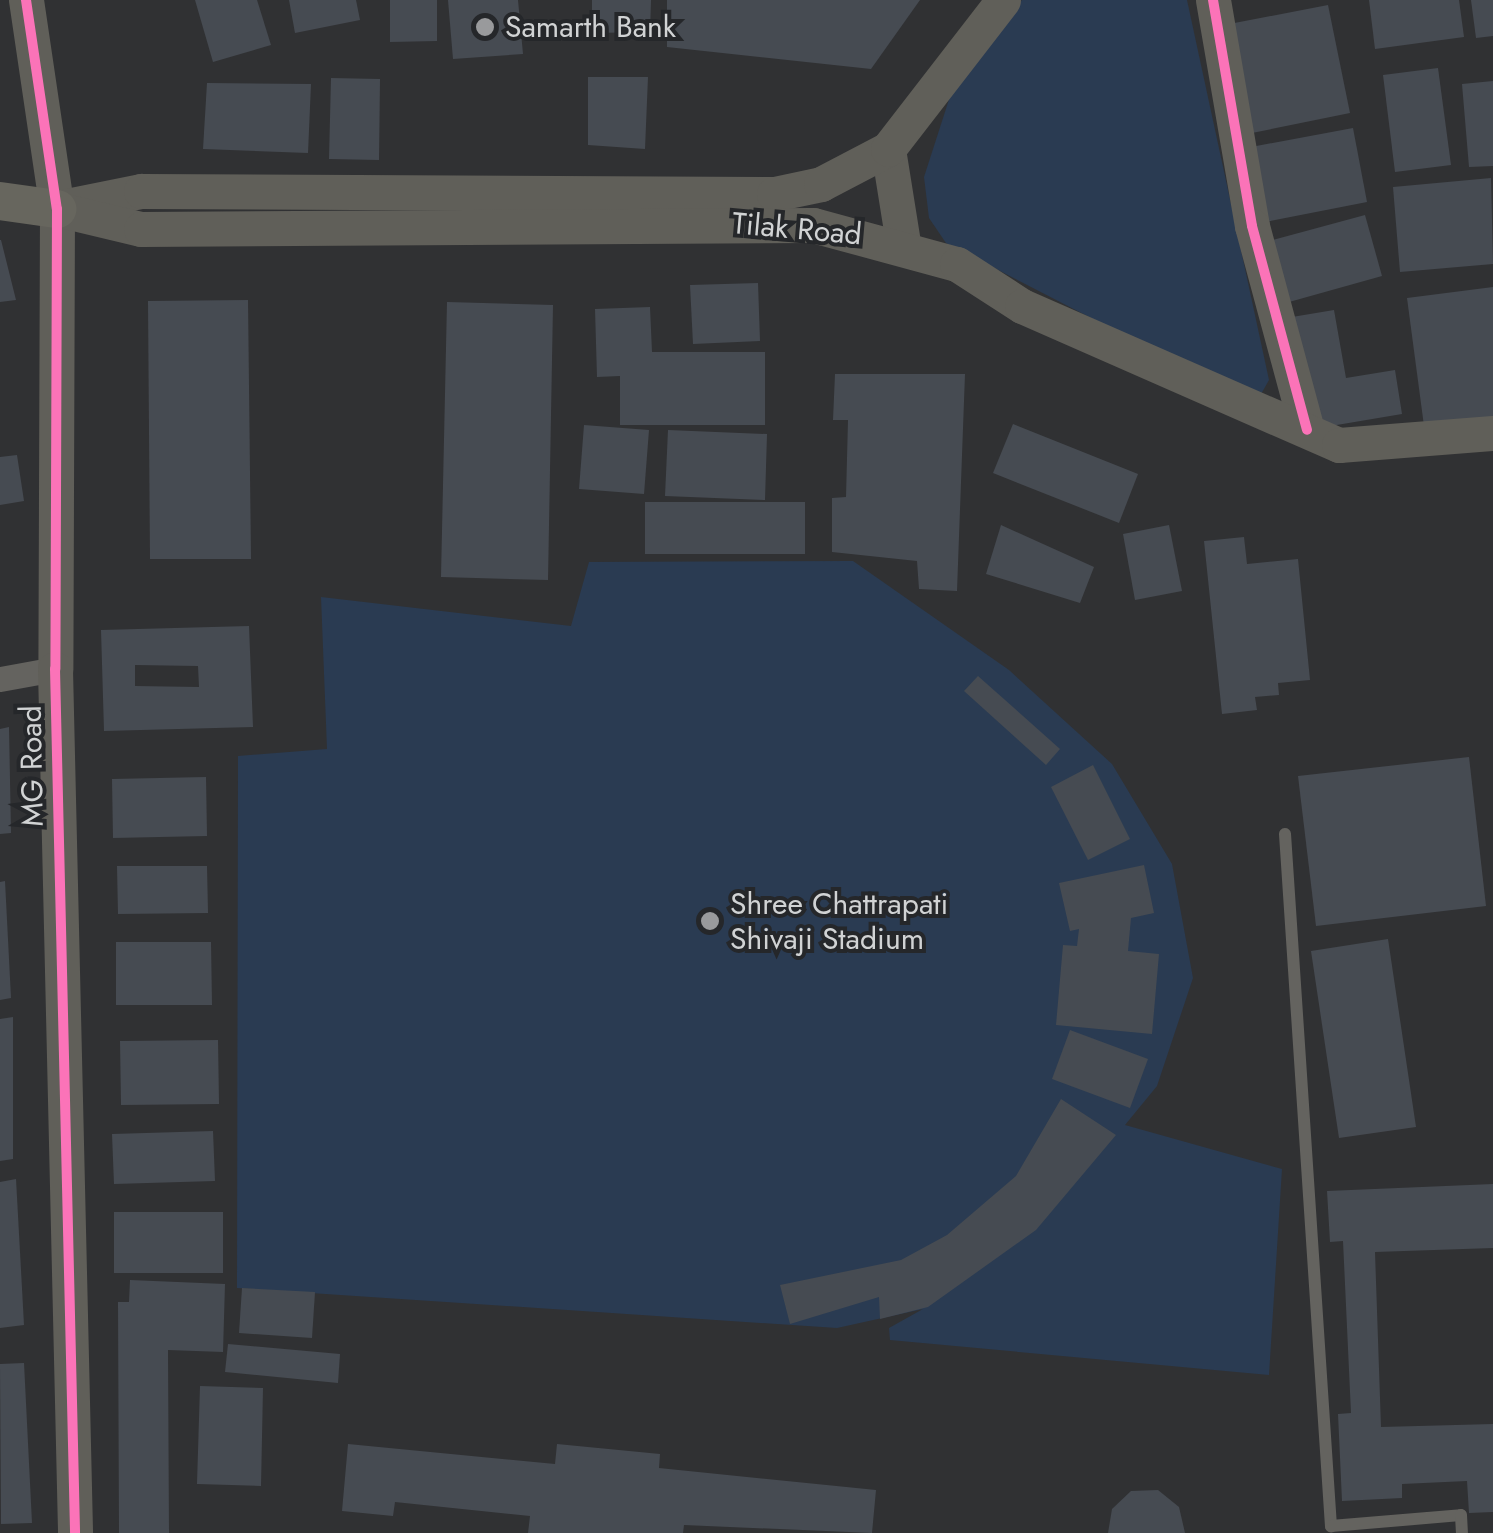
<!DOCTYPE html>
<html>
<head>
<meta charset="utf-8">
<style>
	body { margin:0 }
	#map { position:relative; width:1493px; height:1533px; overflow:hidden; background:#303133; font-family:Jost,sans-serif }
	div>[style] { position:absolute }
	.green>* { inset:0; background:#2a3b52 }
	.building>* { inset:0; background:#464b52 }
	.lane>* { height:12px; margin:-6px; padding:0 6px; transform-origin:6px; border-radius:6px; background:#64635f }
	.street>* { height:25px; margin:-12.5px; padding:0 12.5px; transform-origin:12.5px; border-radius:12.5px; background:#64635f }
	.secondary>* { height:35px; margin:-17.5px; padding:0 17.5px; transform-origin:17.5px; border-radius:17.5px; background:#605f59 }
	.primary>* { height:38px; margin:-19px; padding:0 19px; transform-origin:19px; border-radius:19px; background:#67665e }
	.cycleway>* { height:10px; margin:-5px; padding:0 5px; transform-origin:5px; border-radius:5px; background:#fb73b8 }
	.dots>* { width:28px; height:28px; translate:-50% -50%; box-sizing:border-box; border:5px solid #25272a; border-radius:50% }
	span { translate:-50% -50%; white-space:nowrap; text-align:center; line-height:1.15; -webkit-text-stroke:8px #25272a; paint-order:stroke }
	.poi-label { font-size:30px; color:#d1d3d4 }
	.left { translate:0 -50%; text-align:left }
	.street-label { font-size:30px; color:#d1d3d4 }
</style>
</head>
<body>
<div id="map">
	<div class="green">
		<i style="clip-path:polygon(1022px 0,1187px 0,1269px 380px,1256px 403px,946px 243px,929px 218px,924px 177px,954px 84px)"></i>
		<i style="clip-path:polygon(853px 561px,1009px 670px,1112px 764px,1172px 864px,1193px 978px,1157px 1086px,1125px 1125px,1282px 1169px,1269px 1375px,890px 1340px,889px 1328px,923px 1309px,837px 1328px,237px 1288px,238px 756px,327px 749px,321px 597px,571px 626px,589px 562px)"></i>
	</div>
	<div class="building">
		<i style="clip-path:polygon(195px 0,257px 0,271px 45px,213px 62px)"></i>
		<i style="clip-path:polygon(289px 0,356px 0,360px 20px,295px 33px)"></i>
		<i style="clip-path:polygon(390px 0,437px 0,437px 41px,390px 42px)"></i>
		<i style="clip-path:polygon(448px 0,518px 0,523px 54px,453px 59px)"></i>
		<i style="clip-path:polygon(592px 0,651px 0,650px 32px,592px 33px)"></i>
		<i style="clip-path:polygon(667px 0,920px 0,871px 69px,667px 47px)"></i>
		<i style="clip-path:polygon(1369px 0,1459px 0,1464px 37px,1375px 49px)"></i>
		<i style="clip-path:polygon(1471px 0,1493px 0,1493px 36px,1476px 38px)"></i>
		<i style="clip-path:polygon(1328px 5px,1350px 113px,1247px 134px,1224px 25px)"></i>
		<i style="clip-path:polygon(1438px 68px,1451px 165px,1395px 172px,1383px 75px)"></i>
		<i style="clip-path:polygon(588px 77px,648px 77px,645px 149px,588px 145px)"></i>
		<i style="clip-path:polygon(331px 78px,380px 79px,379px 160px,329px 159px)"></i>
		<i style="clip-path:polygon(1493px 81px,1493px 166px,1469px 167px,1462px 84px)"></i>
		<i style="clip-path:polygon(207px 83px,311px 84px,308px 153px,203px 149px)"></i>
		<i style="clip-path:polygon(1353px 128px,1367px 202px,1265px 222px,1251px 147px)"></i>
		<i style="clip-path:polygon(1491px 178px,1493px 264px,1400px 272px,1393px 187px)"></i>
		<i style="clip-path:polygon(1365px 215px,1382px 276px,1282px 304px,1265px 242px)"></i>
		<i style="clip-path:polygon(0 240px,1px 240px,16px 300px,0 302px)"></i>
		<i style="clip-path:polygon(758px 283px,760px 341px,693px 344px,690px 285px)"></i>
		<i style="clip-path:polygon(1493px 287px,1493px 417px,1424px 426px,1407px 298px)"></i>
		<i style="clip-path:polygon(248px 300px,251px 559px,150px 559px,148px 301px)"></i>
		<i style="clip-path:polygon(447px 302px,553px 305px,548px 580px,441px 577px)"></i>
		<i style="clip-path:polygon(650px 307px,652px 352px,765px 352px,765px 425px,620px 425px,620px 376px,597px 377px,595px 309px)"></i>
		<i style="clip-path:polygon(1334px 310px,1346px 378px,1395px 370px,1402px 414px,1307px 430px,1286px 318px)"></i>
		<i style="clip-path:polygon(835px 374px,965px 374px,957px 591px,919px 589px,917px 561px,832px 552px,832px 498px,846px 497px,848px 420px,833px 420px)"></i>
		<i style="clip-path:polygon(1013px 424px,1138px 474px,1119px 523px,993px 473px)"></i>
		<i style="clip-path:polygon(584px 425px,649px 430px,644px 494px,579px 489px)"></i>
		<i style="clip-path:polygon(668px 430px,767px 434px,765px 500px,665px 496px)"></i>
		<i style="clip-path:polygon(17px 455px,24px 501px,0 505px,0 457px)"></i>
		<i style="clip-path:polygon(645px 502px,805px 502px,805px 554px,645px 554px)"></i>
		<i style="clip-path:polygon(1001px 525px,1094px 567px,1080px 603px,986px 574px)"></i>
		<i style="clip-path:polygon(1169px 525px,1182px 591px,1135px 600px,1123px 534px)"></i>
		<i style="clip-path:polygon(1244px 537px,1247px 564px,1298px 559px,1310px 680px,1278px 683px,1279px 695px,1255px 697px,1257px 710px,1222px 714px,1204px 541px)"></i>
		<i style="clip-path:polygon(evenodd,249px 626px,253px 727px,104px 731px,101px 630px,249px 626px,135px 665px,198px 666px,199px 687px,135px 686px,135px 665px)"></i>
		<i style="clip-path:polygon(978px 676px,1060px 749px,1046px 765px,964px 691px)"></i>
		<i style="clip-path:polygon(9px 727px,11px 833px,0 834px,0 729px)"></i>
		<i style="clip-path:polygon(1469px 757px,1486px 906px,1316px 926px,1298px 776px)"></i>
		<i style="clip-path:polygon(1093px 765px,1130px 839px,1088px 860px,1051px 787px)"></i>
		<i style="clip-path:polygon(206px 777px,207px 836px,113px 838px,112px 779px)"></i>
		<i style="clip-path:polygon(1144px 865px,1154px 913px,1131px 918px,1128px 951px,1159px 954px,1152px 1034px,1056px 1025px,1063px 945px,1077px 946px,1079px 929px,1070px 931px,1059px 883px)"></i>
		<i style="clip-path:polygon(117px 866px,207px 866px,208px 913px,118px 914px)"></i>
		<i style="clip-path:polygon(5px 881px,11px 998px,0 1000px,0 882px)"></i>
		<i style="clip-path:polygon(1388px 939px,1416px 1127px,1339px 1138px,1311px 951px)"></i>
		<i style="clip-path:polygon(116px 942px,211px 942px,212px 1005px,116px 1005px)"></i>
		<i style="clip-path:polygon(13px 1017px,13px 1159px,0 1161px,0 1019px)"></i>
		<i style="clip-path:polygon(1070px 1030px,1148px 1059px,1130px 1108px,1052px 1079px)"></i>
		<i style="clip-path:polygon(218px 1040px,219px 1104px,121px 1105px,120px 1041px)"></i>
		<i style="clip-path:polygon(1061px 1099px,1116px 1135px,1036px 1230px,928px 1307px,880px 1319px,879px 1297px,790px 1324px,780px 1285px,901px 1260px,947px 1235px,1016px 1176px)"></i>
		<i style="clip-path:polygon(213px 1131px,215px 1181px,114px 1184px,112px 1134px)"></i>
		<i style="clip-path:polygon(16px 1179px,24px 1325px,0 1328px,0 1182px)"></i>
		<i style="clip-path:polygon(1493px 1184px,1493px 1248px,1375px 1252px,1381px 1427px,1493px 1424px,1493px 1512px,1469px 1513px,1467px 1481px,1402px 1484px,1402px 1498px,1342px 1501px,1338px 1414px,1351px 1413px,1343px 1241px,1330px 1242px,1327px 1191px)"></i>
		<i style="clip-path:polygon(114px 1212px,223px 1212px,223px 1273px,114px 1273px)"></i>
		<i style="clip-path:polygon(130px 1280px,225px 1284px,223px 1352px,168px 1350px,169px 1533px,119px 1533px,118px 1302px,129px 1302px)"></i>
		<i style="clip-path:polygon(242px 1288px,315px 1292px,312px 1338px,239px 1333px)"></i>
		<i style="clip-path:polygon(228px 1344px,340px 1354px,338px 1383px,225px 1372px)"></i>
		<i style="clip-path:polygon(24px 1363px,32px 1523px,1px 1524px,0 1364px)"></i>
		<i style="clip-path:polygon(200px 1386px,263px 1388px,261px 1486px,197px 1484px)"></i>
		<i style="clip-path:polygon(348px 1444px,555px 1464px,557px 1444px,660px 1454px,659px 1468px,876px 1490px,872px 1533px,684px 1525px,683px 1533px,528px 1533px,530px 1516px,395px 1502px,393px 1516px,342px 1511px)"></i>
		<i style="clip-path:polygon(1158px 1490px,1179px 1507px,1185px 1533px,1108px 1533px,1112px 1509px,1131px 1491px)"></i>
	</div>
	<div class="lane">
		<i style="left:1285px;top:834px;width:694px;rotate:86.2deg"></i>
		<i style="left:1331px;top:1526px;width:130px;rotate:-4.8deg"></i>
		<i style="left:1461px;top:1515px;width:18px;rotate:87deg"></i>
	</div>
	<div class="street">
		<i style="left:0;top:679px;width:56px;rotate:-10.3deg"></i>
	</div>
	<div class="secondary">
		<i style="left:26px;top:0;width:211px;rotate:81.6deg"></i>
		<i style="left:57px;top:209px;width:460px;rotate:90.2deg"></i>
		<i style="left:55px;top:669px;width:864px;rotate:88.67deg"></i>
		<i style="left:1213px;top:0;width:229px;rotate:80.2deg"></i>
		<i style="left:1252px;top:226px;width:211px;rotate:74.9deg"></i>
		<i style="left:888px;top:149px;width:101px;rotate:80.9deg"></i>
		<i style="left:67px;top:206px;width:76px;rotate:-11.5deg"></i>
		<i style="left:141px;top:191px;width:633px;rotate:0.27deg"></i>
		<i style="left:774px;top:194px;width:48px;rotate:-12deg"></i>
		<i style="left:821px;top:184px;width:76px;rotate:-27.6deg"></i>
		<i style="left:888px;top:149px;width:188px;rotate:-52.3deg"></i>
		<i style="left:57px;top:209px;width:86px;rotate:13.4deg"></i>
		<i style="left:141px;top:229px;width:672px;rotate:-0.34deg"></i>
		<i style="left:813px;top:225px;width:149px;rotate:15.2deg"></i>
		<i style="left:957px;top:264px;width:77px;rotate:32.9deg"></i>
		<i style="left:1022px;top:306px;width:346px;rotate:23.7deg"></i>
		<i style="left:1339px;top:445px;width:154px;rotate:-4.5deg"></i>
	</div>
	<div class="primary">
		<i style="left:0;top:201px;width:58px;rotate:8deg"></i>
	</div>
	<div class="cycleway">
		<i style="left:26px;top:0;width:211px;rotate:81.6deg"></i>
		<i style="left:57px;top:209px;width:460px;rotate:90.2deg"></i>
		<i style="left:55px;top:669px;width:864px;rotate:88.67deg"></i>
		<i style="left:1213px;top:0;width:229px;rotate:80.2deg"></i>
		<i style="left:1252px;top:226px;width:211px;rotate:74.9deg"></i>
	</div>
	<div class="dots">
		<i style="left:485px;top:27px;background:#999a9c"></i>
		<i style="left:710px;top:921px;background:#999a9c"></i>
	</div>
	<div class="poi-label">
		<span class="left" style="left:505px;top:27px">Samarth Bank</span>
		<span class="left" style="left:730px;top:921px">Shree Chattrapati<br>Shivaji Stadium</span>
	</div>
	<div class="street-label">
		<span style="left:797px;top:229px;rotate:5deg">Tilak Road</span>
		<span style="left:32px;top:766px;rotate:-91deg">MG Road</span>
	</div>
</div>
</body>
</html>
